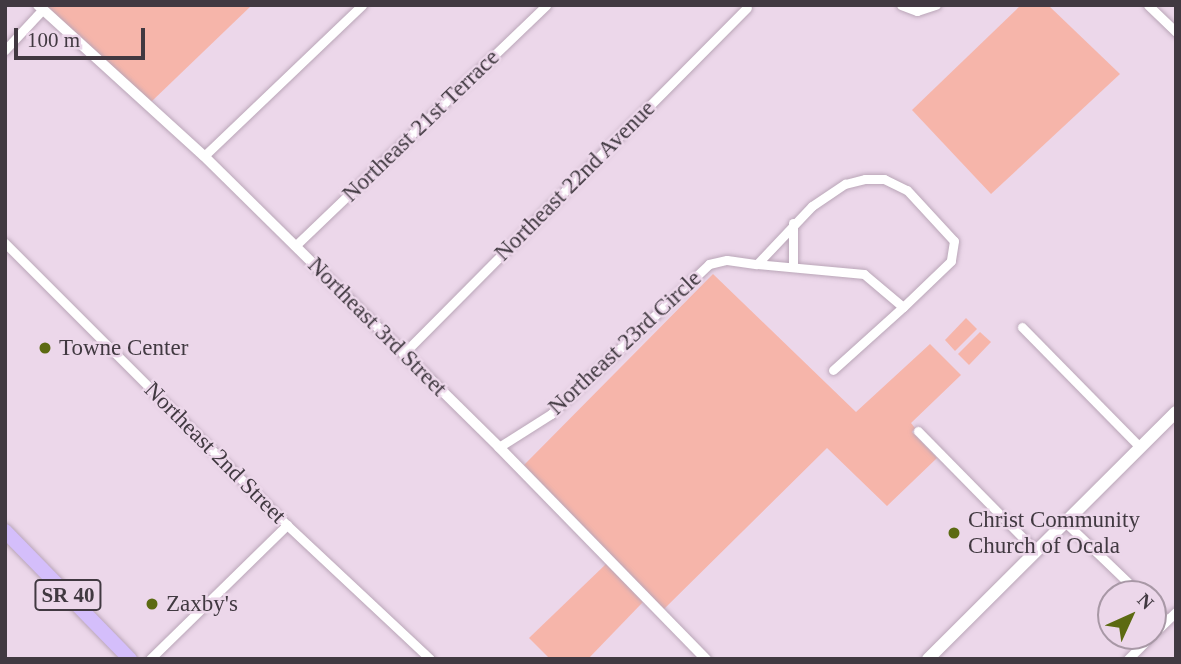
<!DOCTYPE html>
<html>
<head>
<meta charset="utf-8">
<style>
	body { margin:0 }
	#map { position:relative; width:1181px; height:664px; overflow:hidden; background:#ecd7ea; font-family:Georgia,serif }
	div>[style] { position:absolute }
	.green>* { inset:0; background:#f6b5aa }
	.roads { filter:drop-shadow(0 0 2px #baa6b8) drop-shadow(0 0 2px #baa6b8) }
	.minor>* { height:9px; margin:-4.5px; padding:0 4.5px; transform-origin:4.5px; border-radius:4.5px; background:#fff }
	.tertiary>* { height:10px; margin:-5px; padding:0 5px; transform-origin:5px; border-radius:5px; background:#fff }
	.secondary>* { height:12px; margin:-6px; padding:0 6px; transform-origin:6px; border-radius:6px; background:#fff }
	.primary>* { height:14px; margin:-7px; padding:0 7px; transform-origin:7px; border-radius:7px; background:#d4befb }
	.dots>* { width:19px; height:19px; translate:-50% -50%; box-sizing:border-box; border:4px solid #ecd7ea; border-radius:50% }
	span { translate:-50% -50%; white-space:nowrap; text-align:center; line-height:1.15; -webkit-text-stroke:5px #ecd7ea; paint-order:stroke }
	.shield-label span { padding:2px 5px; background:#ecd7ea; border:2px solid; border-radius:5px; -webkit-text-stroke-width:0 }
	.shield-label { font-size:21px; color:#413941; font-weight:700 }
	.street-label { font-size:23px; color:#413941 }
	.poi-label { font-size:23px; color:#413941 }
	.left { translate:0 -50%; text-align:left }
	.frame { position:absolute; inset:0; border:7px solid #413941; pointer-events:none }
	.north { position:absolute; left:1097px; top:580px; width:70px; height:70px; box-sizing:border-box; background:#ecd7ea; border:2px solid #a898a6; border-radius:50%; rotate:45deg; font-size:19px; font-weight:700; line-height:28px; text-align:center; color:#413941 }
	.north::after { content:''; display:block; margin:auto; width:24px; height:32px; background:#5c6a12; clip-path:polygon(50% 0,100% 100%,50% 72%,0 100%) }
	.scale { position:absolute; left:14px; top:28px; width:131px; height:32px; box-sizing:border-box; border:4px solid #413941; border-top:0; padding-left:9px; font-size:21px; line-height:24px; white-space:nowrap; color:#413941; -webkit-text-stroke:5px #ecd7ea; paint-order:stroke }
</style>
</head>
<body>
<div id="map">
	<div class="green">
		<i style="clip-path:polygon(45px 5px,252px 5px,151px 102px)"></i>
		<i style="clip-path:polygon(1021px 5px,1048px 5px,1120px 74px,991px 194px,912px 110px)"></i>
		<i style="clip-path:polygon(713px 274px,856px 412px,930px 344px,961px 375px,911px 423px,915px 428px,912px 432px,937px 458px,887px 506px,827px 448px,664px 609px,524px 465px)"></i>
		<i style="clip-path:polygon(966px 318px,977px 329px,955px 351px,945px 340px)"></i>
		<i style="clip-path:polygon(980px 332px,991px 342px,969px 365px,958px 354px)"></i>
		<i style="clip-path:polygon(606px 564px,643px 602px,588px 659px,550px 659px,529px 638px)"></i>
	</div>
	<div class="roads">
		<div class="minor">
			<i style="left:901px;top:5px;width:17px;rotate:21deg"></i>
			<i style="left:917px;top:11px;width:20px;rotate:-18deg"></i>
			<i style="left:1148px;top:5px;width:39px;rotate:44deg"></i>
			<i style="left:5px;top:50px;width:54px;rotate:-47.2deg"></i>
			<i style="left:204px;top:156px;width:219px;rotate:-43.7deg"></i>
			<i style="left:865px;top:179px;width:19px"></i>
			<i style="left:884px;top:179px;width:25px;rotate:26deg"></i>
			<i style="left:907px;top:190px;width:69px;rotate:47.3deg"></i>
			<i style="left:954px;top:241px;width:20px;rotate:99deg"></i>
			<i style="left:951px;top:261px;width:66px;rotate:136.2deg"></i>
			<i style="left:903px;top:307px;width:51px;rotate:-139.8deg"></i>
			<i style="left:864px;top:274px;width:107px;rotate:-174.7deg"></i>
			<i style="left:757px;top:264px;width:80px;rotate:-46.5deg"></i>
			<i style="left:812px;top:206px;width:40px;rotate:-34deg"></i>
			<i style="left:845px;top:184px;width:21px;rotate:-14deg"></i>
			<i style="left:5px;top:243px;width:399px;rotate:45deg"></i>
			<i style="left:287px;top:525px;width:196px;rotate:43.1deg"></i>
			<i style="left:295px;top:246px;width:348px;rotate:-43.8deg"></i>
			<i style="left:793px;top:267px;width:44px;rotate:-90deg"></i>
			<i style="left:1022px;top:327px;width:168px;rotate:45.5deg"></i>
			<i style="left:403px;top:354px;width:488px;rotate:-45.2deg"></i>
			<i style="left:833px;top:370px;width:94px;rotate:-42deg"></i>
			<i style="left:918px;top:431px;width:167px;rotate:45.5deg"></i>
			<i style="left:499px;top:447px;width:62px;rotate:-32.4deg"></i>
			<i style="left:551px;top:414px;width:218px;rotate:-43.5deg"></i>
			<i style="left:709px;top:264px;width:18px;rotate:-13deg"></i>
			<i style="left:727px;top:260px;width:30px;rotate:8deg"></i>
			<i style="left:1064px;top:521px;width:105px;rotate:43.8deg"></i>
			<i style="left:1153px;top:607px;width:19px;rotate:43deg"></i>
			<i style="left:1153px;top:634px;width:32px;rotate:-44deg"></i>
			<i style="left:150px;top:659px;width:192px;rotate:-44.4deg"></i>
			<i style="left:1128px;top:659px;width:33px;rotate:-45deg"></i>
		</div>
		<div class="tertiary">
			<i style="left:38px;top:5px;width:224px;rotate:42.3deg"></i>
			<i style="left:204px;top:156px;width:414px;rotate:44.6deg"></i>
			<i style="left:499px;top:447px;width:296px;rotate:45.7deg"></i>
		</div>
		<div class="secondary">
			<i style="left:928px;top:659px;width:350px;rotate:-44.9deg"></i>
		</div>
		<div class="primary">
			<i style="left:5px;top:531px;width:179px;rotate:45.7deg"></i>
		</div>
	</div>
	<div class="dots">
		<i style="left:45px;top:348px;background:#5c6a12"></i>
		<i style="left:954px;top:533px;background:#5c6a12"></i>
		<i style="left:152px;top:604px;background:#5c6a12"></i>
	</div>
	<div class="shield-label">
		<span style="left:68px;top:595px">SR 40</span>
	</div>
	<div class="street-label">
		<span style="left:421px;top:126px;rotate:-44deg">Northeast 21st Terrace</span>
		<span style="left:575px;top:181px;rotate:-45deg">Northeast 22nd Avenue</span>
		<span style="left:377px;top:327px;rotate:45deg">Northeast 3rd Street</span>
		<span style="left:625px;top:343px;rotate:-43deg">Northeast 23rd Circle</span>
		<span style="left:215px;top:453px;rotate:45deg">Northeast 2nd Street</span>
	</div>
	<div class="poi-label">
		<span class="left" style="left:59px;top:348px">Towne Center</span>
		<span class="left" style="left:968px;top:533px">Christ Community<br>Church of Ocala</span>
		<span class="left" style="left:166px;top:604px">Zaxby's</span>
	</div>
	<div class="frame"></div>
	<div class="north">N</div>
	<div class="scale">100 m</div>
</div>
</body>
</html>
